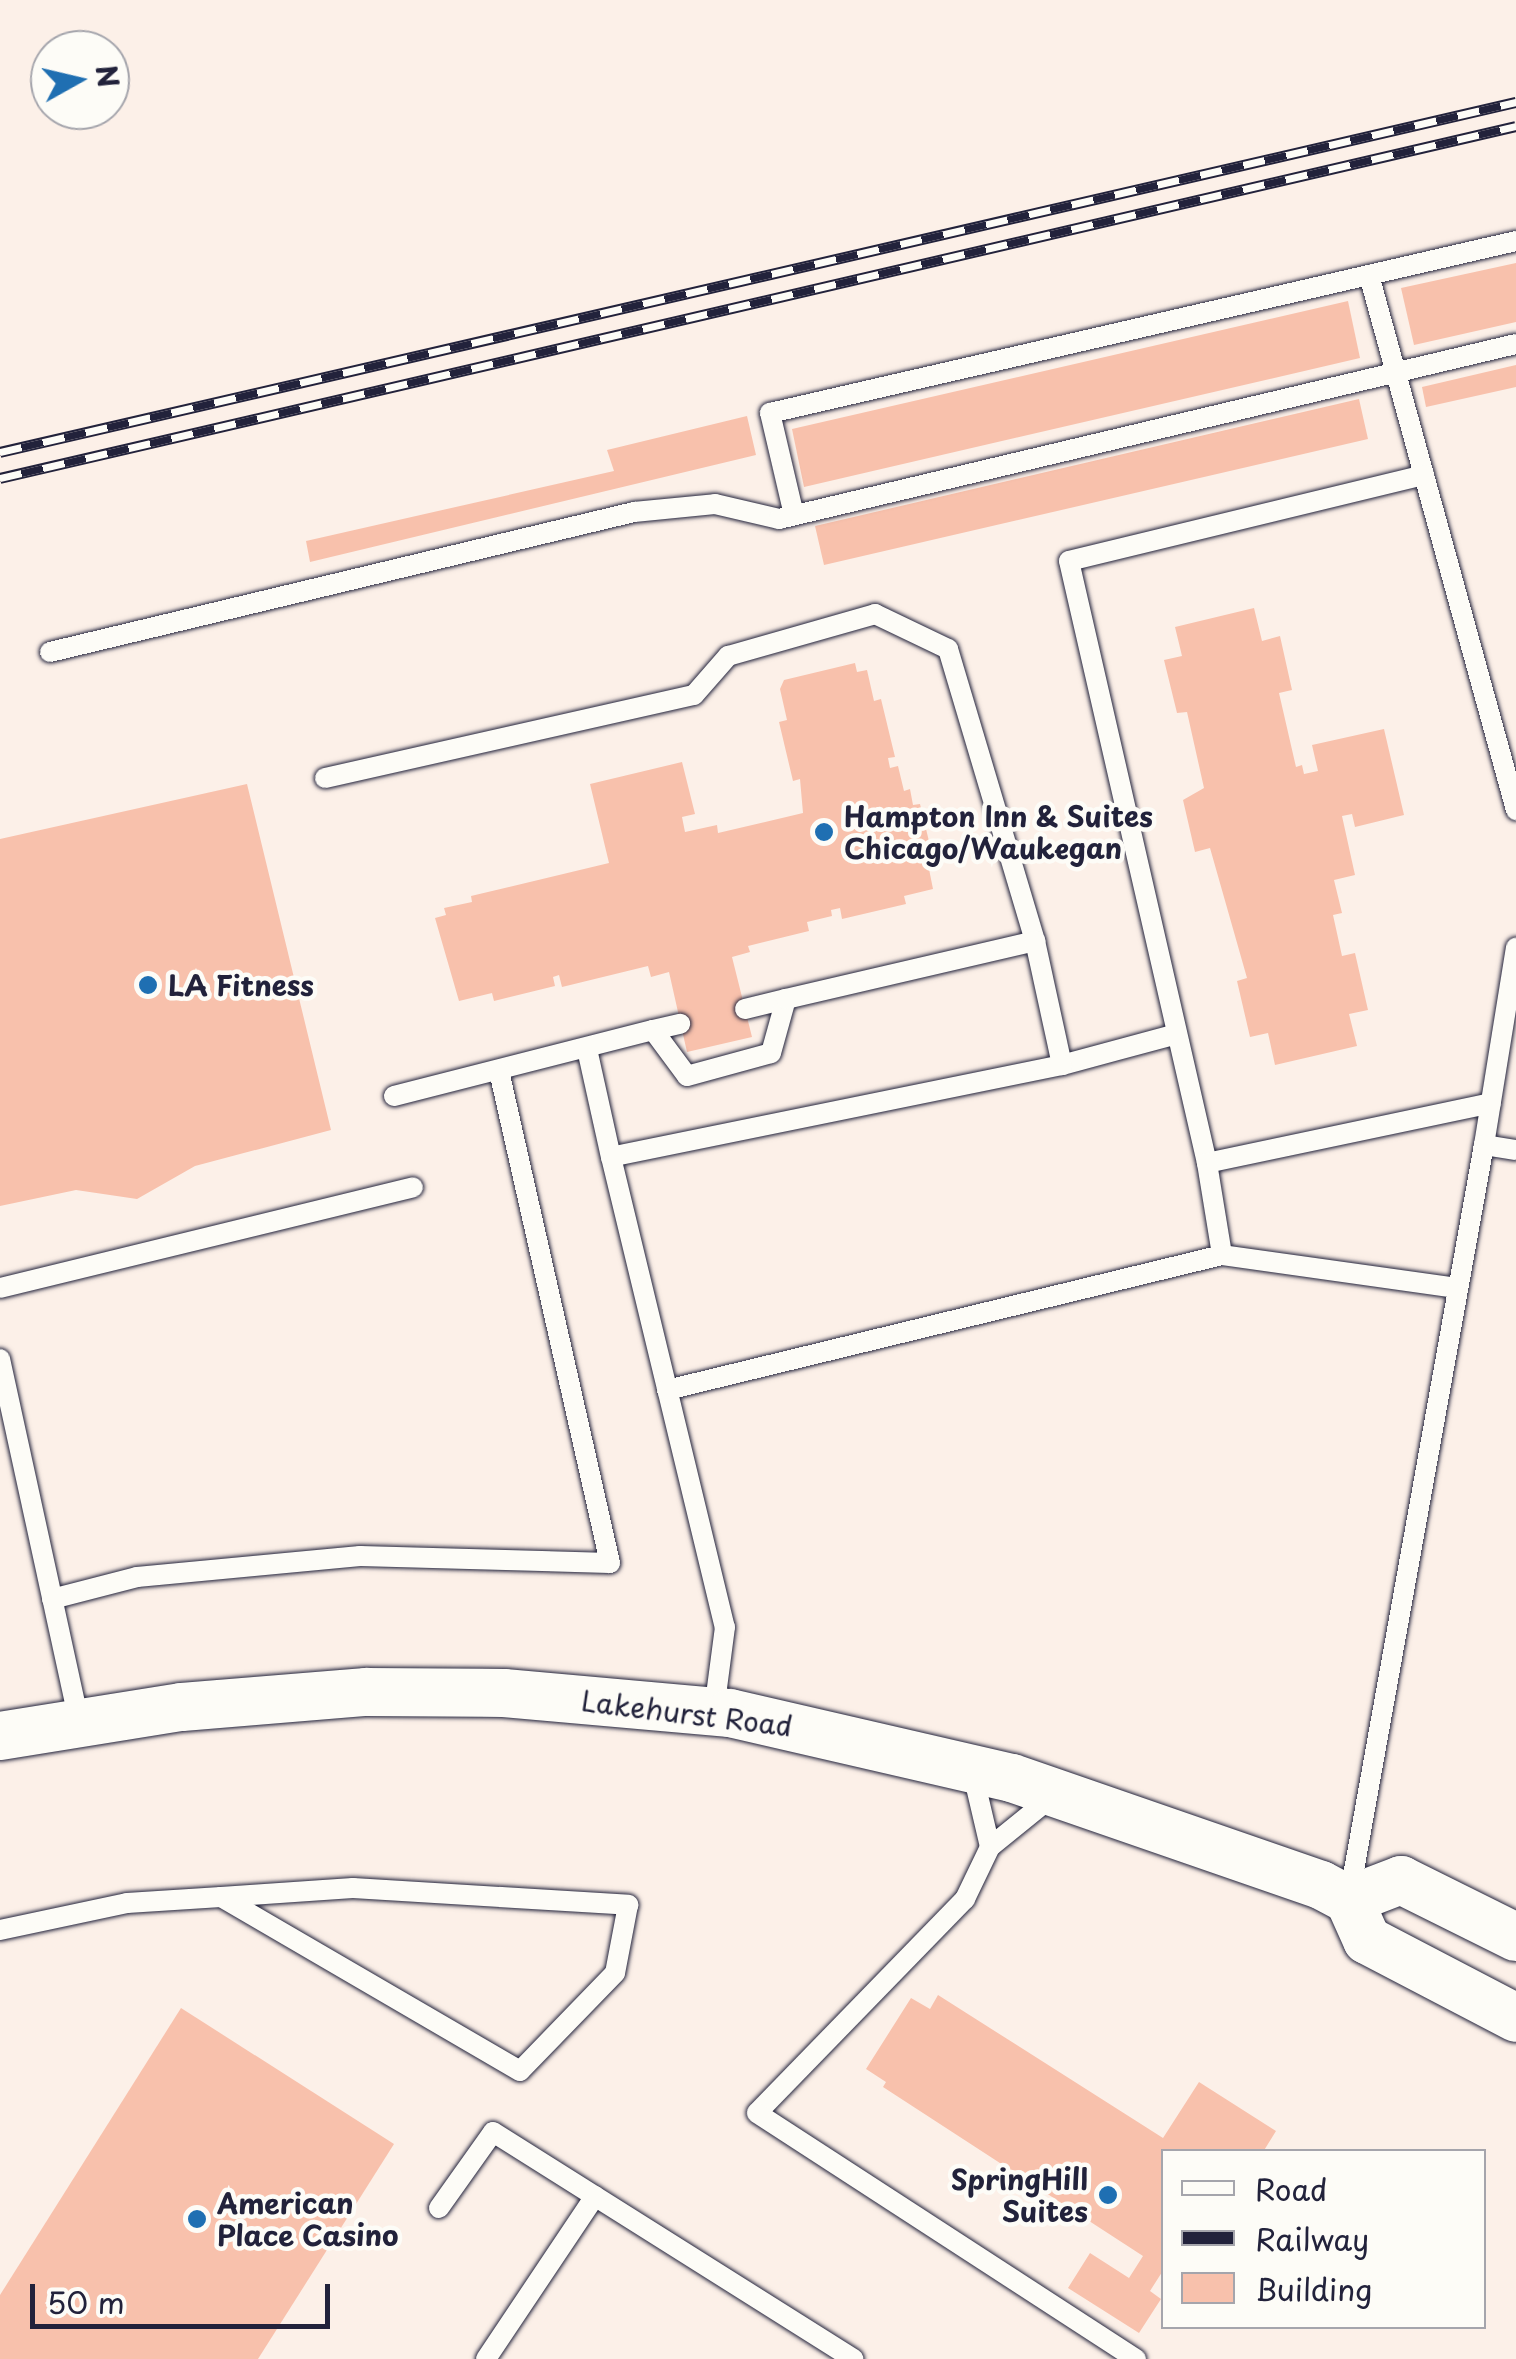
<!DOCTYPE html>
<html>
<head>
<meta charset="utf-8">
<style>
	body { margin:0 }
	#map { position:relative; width:1516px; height:2359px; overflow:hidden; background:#fcf0e8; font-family:"Playpen Sans",sans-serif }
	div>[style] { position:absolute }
	.building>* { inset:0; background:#f8c1ac }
	.roads { filter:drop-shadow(0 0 2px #22223b) drop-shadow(0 0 2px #22223b) }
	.service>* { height:20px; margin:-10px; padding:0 10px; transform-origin:10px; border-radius:10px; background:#fdfcf7 }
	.tertiary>* { height:48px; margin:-24px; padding:0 24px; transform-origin:24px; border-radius:24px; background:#fdfcf7 }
	.rail>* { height:11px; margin-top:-5.5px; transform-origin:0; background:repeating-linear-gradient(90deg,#fdfcf7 0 22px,#22223b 0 44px); box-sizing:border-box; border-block:2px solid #22223b }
	.dots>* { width:28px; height:28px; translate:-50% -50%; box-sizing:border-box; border:5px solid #fdfcf7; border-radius:50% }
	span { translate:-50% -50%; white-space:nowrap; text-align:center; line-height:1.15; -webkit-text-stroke:9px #fdfcf7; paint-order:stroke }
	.poi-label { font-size:28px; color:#22223b; font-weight:700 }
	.left { translate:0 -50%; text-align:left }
	.right { translate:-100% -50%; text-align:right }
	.street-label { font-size:28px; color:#22223b }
	.legend { position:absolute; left:1161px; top:2149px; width:325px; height:180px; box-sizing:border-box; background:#fdfcf7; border:2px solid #a5a5ac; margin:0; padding:12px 18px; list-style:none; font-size:30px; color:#22223b }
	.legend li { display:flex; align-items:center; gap:20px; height:50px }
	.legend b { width:50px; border:2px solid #a5a5ac }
	.north { position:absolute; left:30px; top:30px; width:100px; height:100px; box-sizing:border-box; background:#fdfcf7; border:2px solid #a5a5ac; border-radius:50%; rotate:82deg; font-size:28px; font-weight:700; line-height:40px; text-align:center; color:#22223b }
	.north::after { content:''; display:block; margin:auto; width:35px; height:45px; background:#1f6fb2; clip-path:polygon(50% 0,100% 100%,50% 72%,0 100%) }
	.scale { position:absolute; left:30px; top:2284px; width:300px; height:45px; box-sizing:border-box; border:5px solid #22223b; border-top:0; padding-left:12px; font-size:30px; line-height:35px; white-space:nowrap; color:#22223b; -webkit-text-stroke:8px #fdfcf7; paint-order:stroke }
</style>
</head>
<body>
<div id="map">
	<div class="building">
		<i style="clip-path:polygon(1516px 263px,1516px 322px,1414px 345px,1401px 288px)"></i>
		<i style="clip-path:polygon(1348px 301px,1360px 358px,804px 487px,792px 429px)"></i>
		<i style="clip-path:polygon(1516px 365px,1516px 387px,1426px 407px,1422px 387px)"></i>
		<i style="clip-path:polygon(1359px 399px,1368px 439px,824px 565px,815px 526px)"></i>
		<i style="clip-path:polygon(747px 416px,756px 455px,310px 562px,306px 541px,614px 471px,607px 450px)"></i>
		<i style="clip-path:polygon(1254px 608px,1262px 641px,1280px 636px,1292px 690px,1279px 693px,1296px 767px,1302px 765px,1304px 774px,1318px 771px,1312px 745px,1384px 729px,1404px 815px,1355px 827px,1352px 814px,1342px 816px,1355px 875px,1334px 880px,1342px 913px,1333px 915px,1342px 956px,1355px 953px,1368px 1010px,1349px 1014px,1357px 1046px,1275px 1065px,1268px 1033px,1250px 1037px,1237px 981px,1247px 978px,1210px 848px,1195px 852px,1183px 800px,1204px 788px,1187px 712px,1177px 713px,1164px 660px,1182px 656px,1175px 627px)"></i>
		<i style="clip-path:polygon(855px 663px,857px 672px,867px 670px,874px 701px,881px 699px,895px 757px,888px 758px,890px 768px,898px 766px,904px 791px,910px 789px,913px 805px,920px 804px,934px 862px,928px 864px,933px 889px,904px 896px,906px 904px,842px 919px,840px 908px,831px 910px,832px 916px,807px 922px,809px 931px,748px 946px,750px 952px,732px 957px,752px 1037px,687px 1052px,669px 972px,651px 977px,648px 966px,562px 987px,559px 975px,553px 977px,555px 986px,494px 1001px,492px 993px,459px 1001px,435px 918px,446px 915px,444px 908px,472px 902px,471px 896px,609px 863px,590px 784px,682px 762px,695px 814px,682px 817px,685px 832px,717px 825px,718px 833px,803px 813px,800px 779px,793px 781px,779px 722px,787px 720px,780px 689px,784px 680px)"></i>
		<i style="clip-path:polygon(247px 784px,331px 1130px,195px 1166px,137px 1199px,76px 1190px,0 1206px,0 839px)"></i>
		<i style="clip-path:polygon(938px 1995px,1163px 2138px,1199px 2082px,1276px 2131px,1263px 2152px,1164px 2152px,1164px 2269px,1150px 2291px,1161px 2299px,1139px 2333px,1068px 2288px,1090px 2253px,1129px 2278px,1143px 2256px,883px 2087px,886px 2082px,866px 2069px,911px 1998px,930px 2009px)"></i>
		<i style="clip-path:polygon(181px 2008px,394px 2144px,258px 2359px,0 2359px,0 2295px)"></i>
	</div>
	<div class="roads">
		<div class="service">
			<i style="left:1369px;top:275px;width:555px;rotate:74.64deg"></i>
			<i style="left:1424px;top:475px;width:365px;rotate:166.4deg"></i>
			<i style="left:1069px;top:561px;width:618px;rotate:77.09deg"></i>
			<i style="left:1207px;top:1163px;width:290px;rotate:-11.9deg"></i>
			<i style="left:794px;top:515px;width:105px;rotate:-103.2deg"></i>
			<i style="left:770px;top:413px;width:766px;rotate:-12.98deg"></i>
			<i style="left:50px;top:652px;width:601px;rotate:-13.48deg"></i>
			<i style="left:634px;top:512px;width:81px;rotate:-5.6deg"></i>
			<i style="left:715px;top:504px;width:66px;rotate:13.2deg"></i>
			<i style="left:779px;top:519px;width:757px;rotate:-13.36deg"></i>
			<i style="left:325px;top:778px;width:378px;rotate:-12.7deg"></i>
			<i style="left:694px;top:695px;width:52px;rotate:-48.9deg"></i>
			<i style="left:728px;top:656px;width:153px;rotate:-15.9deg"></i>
			<i style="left:875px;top:614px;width:81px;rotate:25.6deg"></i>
			<i style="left:948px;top:649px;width:305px;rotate:73.4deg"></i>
			<i style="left:745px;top:1009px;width:42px;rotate:-13.7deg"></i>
			<i style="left:653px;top:1030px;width:28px;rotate:-13deg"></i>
			<i style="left:587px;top:1049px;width:111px;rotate:77.5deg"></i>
			<i style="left:1062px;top:1065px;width:119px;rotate:-15.1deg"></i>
			<i style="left:394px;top:1096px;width:267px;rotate:-14.3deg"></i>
			<i style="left:653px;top:1030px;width:57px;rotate:53.5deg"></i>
			<i style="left:687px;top:1076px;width:87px;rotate:-15.3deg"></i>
			<i style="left:771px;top:1053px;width:56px;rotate:-74.5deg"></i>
			<i style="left:786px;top:999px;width:256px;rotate:-13.1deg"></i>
			<i style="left:1035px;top:941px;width:127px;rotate:77.7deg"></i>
			<i style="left:1062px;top:1065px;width:460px;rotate:168.5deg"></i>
			<i style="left:611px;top:1157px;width:484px;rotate:76.4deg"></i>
			<i style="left:725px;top:1627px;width:85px;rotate:97.5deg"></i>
			<i style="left:1484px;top:1145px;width:200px;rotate:-80.8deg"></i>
			<i style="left:1207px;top:1163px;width:93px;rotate:80.7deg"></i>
			<i style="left:1222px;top:1255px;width:238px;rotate:8deg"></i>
			<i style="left:0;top:1288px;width:425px;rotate:-13.7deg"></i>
			<i style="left:0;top:1359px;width:371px;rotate:77.7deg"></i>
			<i style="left:667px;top:1390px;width:571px;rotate:-13.67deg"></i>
			<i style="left:52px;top:1599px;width:88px;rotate:-14.5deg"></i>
			<i style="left:137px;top:1577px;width:224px;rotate:-5.4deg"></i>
			<i style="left:360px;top:1556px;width:250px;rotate:1.6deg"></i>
			<i style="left:610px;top:1563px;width:504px;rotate:-102.71deg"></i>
			<i style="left:972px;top:1770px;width:79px;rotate:76.8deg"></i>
			<i style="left:990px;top:1847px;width:81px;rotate:-39deg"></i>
			<i style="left:990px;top:1847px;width:58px;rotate:115.7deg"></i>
			<i style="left:965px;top:1899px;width:298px;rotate:134.2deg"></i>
			<i style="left:757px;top:2113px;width:452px;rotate:33deg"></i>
			<i style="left:1349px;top:1898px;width:765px;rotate:-79.84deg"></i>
			<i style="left:1484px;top:1145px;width:32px;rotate:9deg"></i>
			<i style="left:0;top:1930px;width:130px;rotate:-12deg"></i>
			<i style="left:127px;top:1903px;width:94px;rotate:-3.7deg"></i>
			<i style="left:221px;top:1897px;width:132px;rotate:-3.9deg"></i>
			<i style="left:353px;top:1888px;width:276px;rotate:3.5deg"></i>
			<i style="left:628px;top:1905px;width:69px;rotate:100.8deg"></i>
			<i style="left:615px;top:1973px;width:136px;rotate:134.1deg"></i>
			<i style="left:520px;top:2071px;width:346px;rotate:-149.8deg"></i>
			<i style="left:439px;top:2208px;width:93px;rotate:-54.6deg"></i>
			<i style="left:493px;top:2132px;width:426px;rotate:32.2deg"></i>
			<i style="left:486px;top:2359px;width:196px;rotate:-56.2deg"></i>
		</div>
		<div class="tertiary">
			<i style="left:0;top:1736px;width:184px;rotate:-9.1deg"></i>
			<i style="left:182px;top:1707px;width:185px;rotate:-4.7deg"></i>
			<i style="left:366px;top:1692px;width:138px;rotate:0.4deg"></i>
			<i style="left:504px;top:1693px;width:227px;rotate:5.1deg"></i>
			<i style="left:730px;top:1713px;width:289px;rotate:13deg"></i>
			<i style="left:1012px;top:1778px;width:327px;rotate:19.1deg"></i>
			<i style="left:1321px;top:1885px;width:32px;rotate:28deg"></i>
			<i style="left:1349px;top:1900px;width:44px;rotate:65.8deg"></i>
			<i style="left:1367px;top:1940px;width:168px;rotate:27.6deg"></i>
			<i style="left:1349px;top:1900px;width:56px;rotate:-21deg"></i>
			<i style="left:1401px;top:1880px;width:128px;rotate:26.4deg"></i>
		</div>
	</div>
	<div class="rail">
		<i style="left:0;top:452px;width:1556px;rotate:-13deg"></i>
		<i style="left:0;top:478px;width:1556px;rotate:-13.07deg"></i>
	</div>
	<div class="dots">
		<i style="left:824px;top:832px;background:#1f6fb2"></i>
		<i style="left:148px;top:985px;background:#1f6fb2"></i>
		<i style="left:1108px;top:2195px;background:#1f6fb2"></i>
		<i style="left:197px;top:2219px;background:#1f6fb2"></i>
	</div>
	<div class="poi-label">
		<span class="left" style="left:844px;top:832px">Hampton Inn &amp; Suites<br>Chicago/Waukegan</span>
		<span class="left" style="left:168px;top:985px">LA Fitness</span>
		<span class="right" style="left:1088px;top:2195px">SpringHill<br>Suites</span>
		<span class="left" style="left:217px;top:2219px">American<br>Place Casino</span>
	</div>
	<div class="street-label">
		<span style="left:687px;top:1713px;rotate:7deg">Lakehurst Road</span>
	</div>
	<ul class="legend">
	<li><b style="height:12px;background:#fdfcf7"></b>Road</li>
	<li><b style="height:12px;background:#22223b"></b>Railway</li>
	<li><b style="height:28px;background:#f8c1ac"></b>Building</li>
	</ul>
	<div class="north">N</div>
	<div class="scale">50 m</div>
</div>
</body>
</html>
